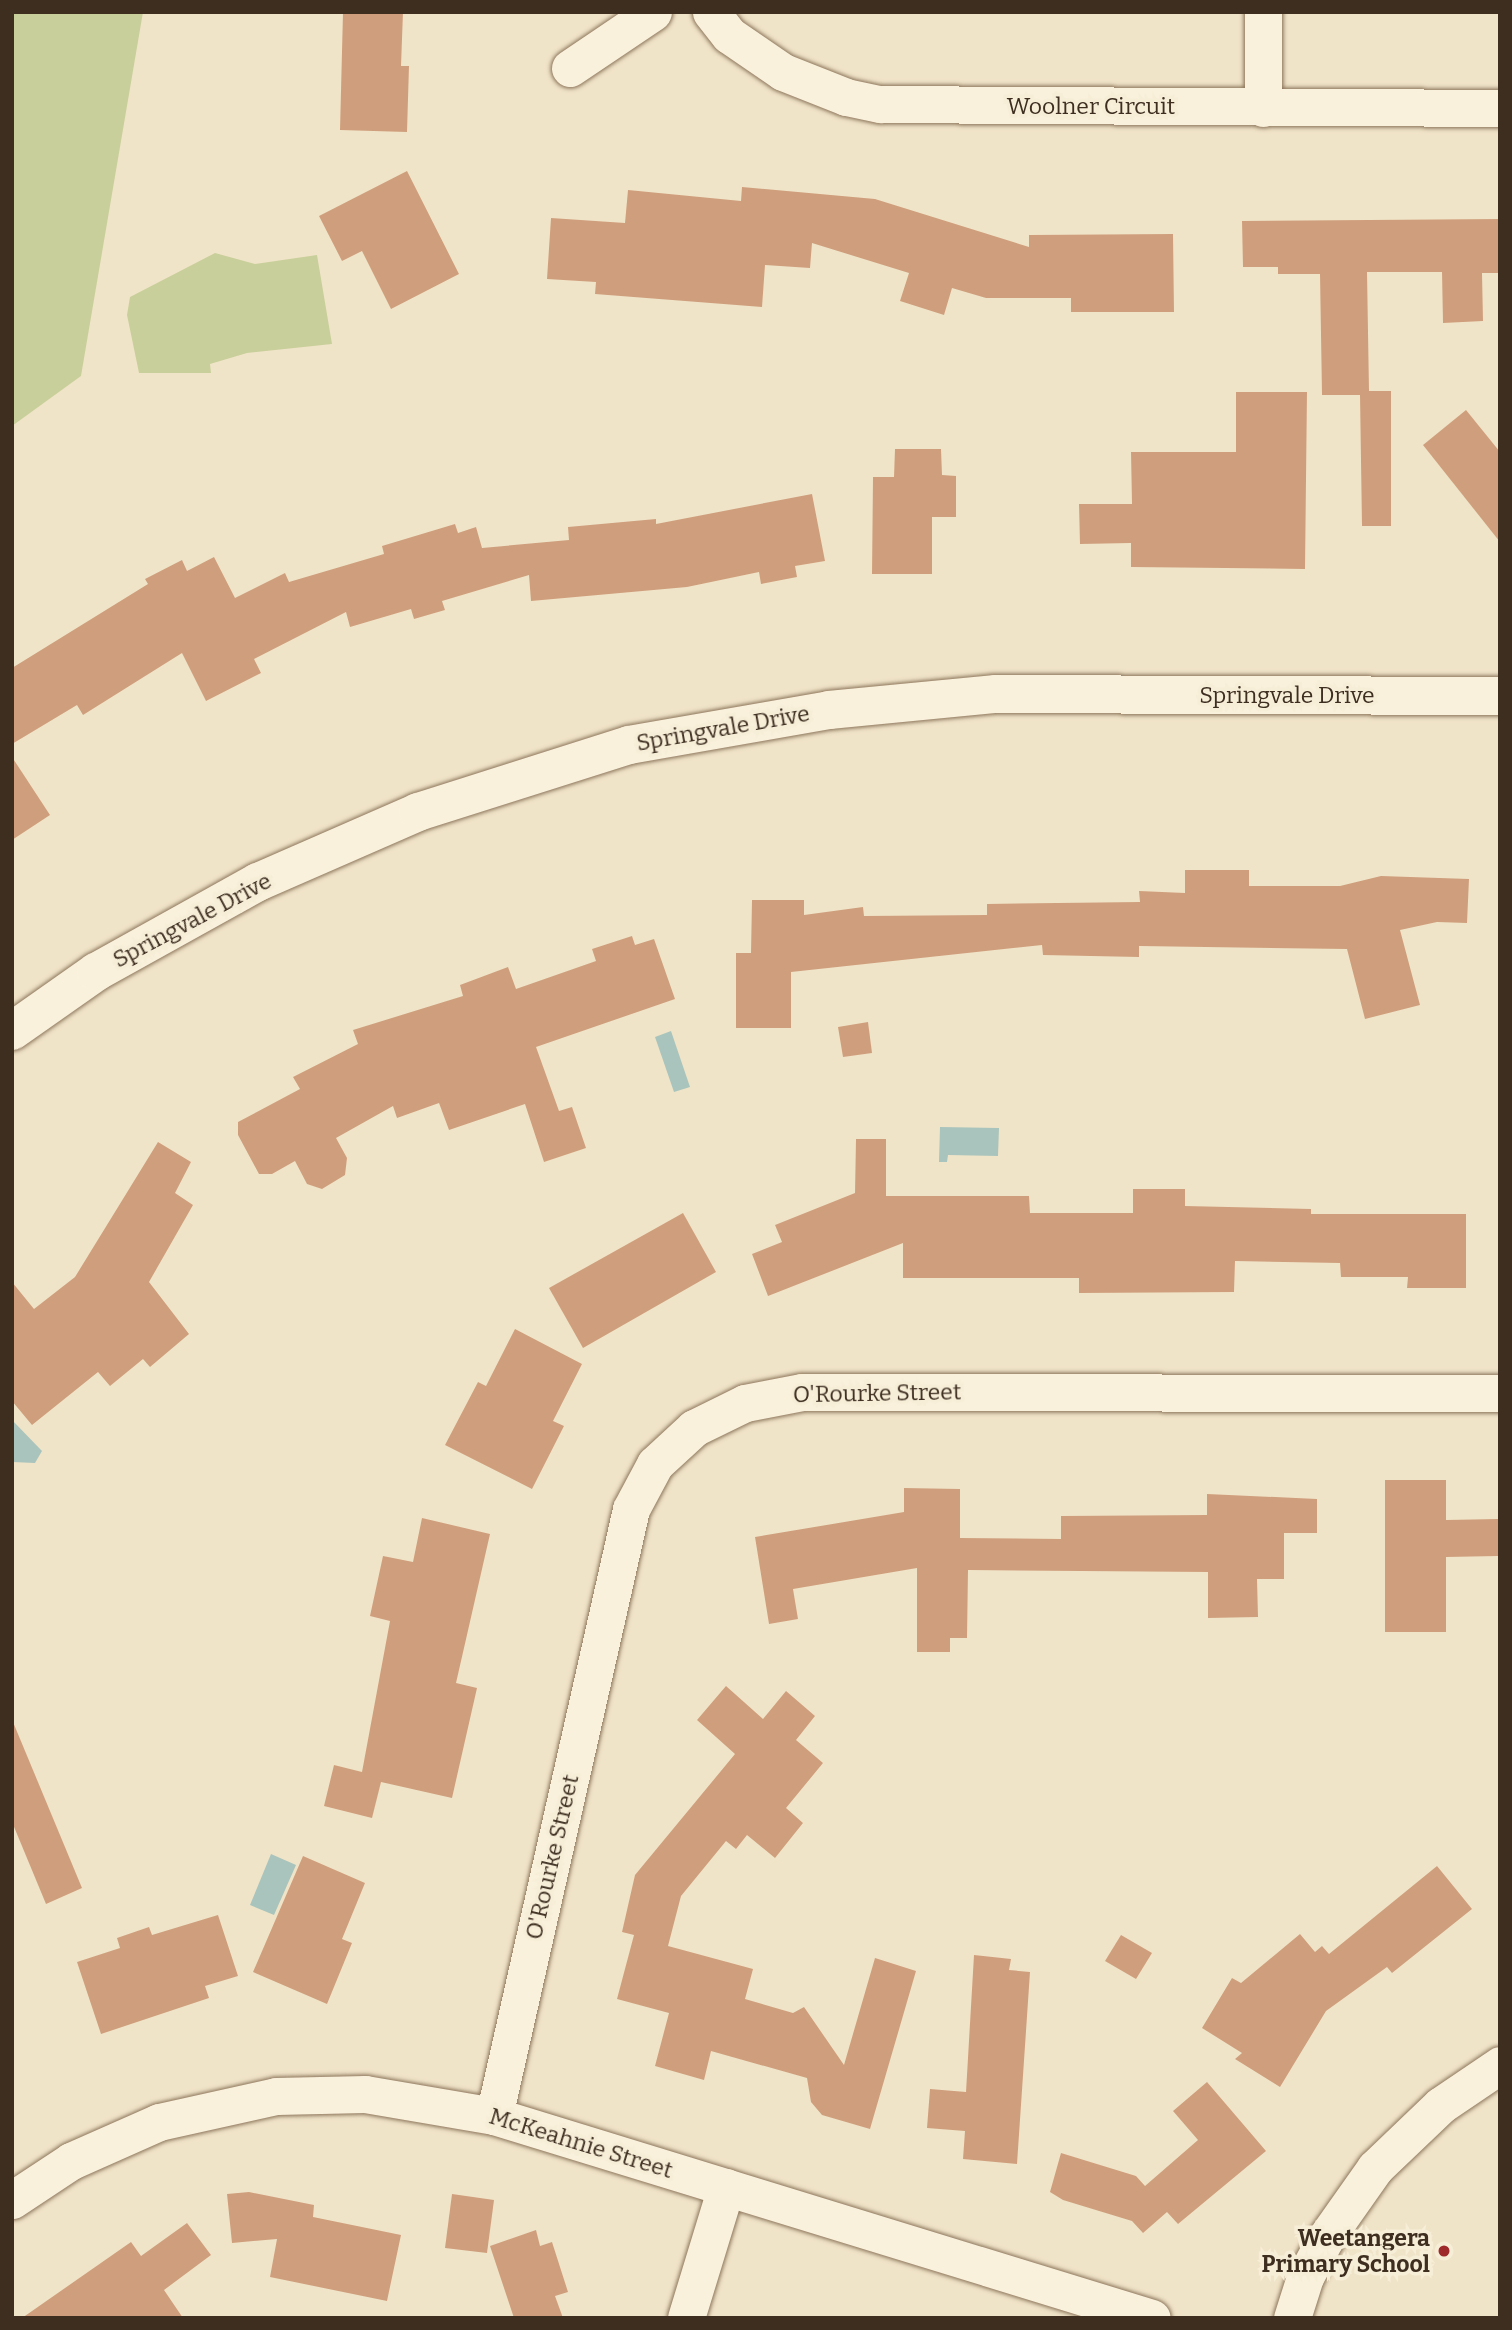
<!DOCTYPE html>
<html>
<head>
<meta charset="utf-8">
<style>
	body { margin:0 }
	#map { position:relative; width:1512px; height:2330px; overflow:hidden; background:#f0e4c8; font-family:Bitter,serif }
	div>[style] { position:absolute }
	.green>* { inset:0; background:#c9cf9b }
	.water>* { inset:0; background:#a9c4bc }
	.building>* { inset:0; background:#cf9f7d }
	.roads { filter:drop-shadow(0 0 2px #8d765c) drop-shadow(0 0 2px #8d765c) }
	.minor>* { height:37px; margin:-18.5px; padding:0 18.5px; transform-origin:18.5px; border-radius:18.5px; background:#faf1dc }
	.secondary>* { height:38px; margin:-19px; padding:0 19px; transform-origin:19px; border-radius:19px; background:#faf1dc }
	.dots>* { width:19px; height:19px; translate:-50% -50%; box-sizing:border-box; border:4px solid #f7eed8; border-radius:50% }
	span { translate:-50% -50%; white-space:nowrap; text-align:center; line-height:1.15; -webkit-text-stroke:7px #f7eed8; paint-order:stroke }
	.street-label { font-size:23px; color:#3d2e20 }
	.poi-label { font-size:23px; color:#3d2e20; font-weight:700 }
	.right { translate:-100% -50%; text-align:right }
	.frame { position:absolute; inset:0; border:14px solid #3d2e20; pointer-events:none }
</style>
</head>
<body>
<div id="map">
	<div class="green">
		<i style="clip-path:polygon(12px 12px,143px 12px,81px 376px,12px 426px)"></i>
		<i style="clip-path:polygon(215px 253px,255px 264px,317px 255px,332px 344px,247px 353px,210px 364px,211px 373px,139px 373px,127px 315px,130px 297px)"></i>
	</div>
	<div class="water">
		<i style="clip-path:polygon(671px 1031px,690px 1087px,674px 1092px,655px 1037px)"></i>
		<i style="clip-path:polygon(940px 1127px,999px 1128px,998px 1156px,948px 1155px,947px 1162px,939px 1162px)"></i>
		<i style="clip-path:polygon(12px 1420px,42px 1451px,35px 1463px,12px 1462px)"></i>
		<i style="clip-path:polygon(271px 1854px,296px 1865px,274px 1915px,250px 1905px)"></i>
	</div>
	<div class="building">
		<i style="clip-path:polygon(343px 12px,403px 12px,401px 66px,409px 66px,407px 132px,340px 130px)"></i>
		<i style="clip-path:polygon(407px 171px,459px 274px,391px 309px,362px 251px,342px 261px,319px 216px)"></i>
		<i style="clip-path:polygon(742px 187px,875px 199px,1029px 247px,1029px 235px,1173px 234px,1174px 312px,1071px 312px,1071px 298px,986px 298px,952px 288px,944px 315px,900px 301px,909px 273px,812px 243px,810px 268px,765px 265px,762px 307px,595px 294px,596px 282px,547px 279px,551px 218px,625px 223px,628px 190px,741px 201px)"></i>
		<i style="clip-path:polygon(1500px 219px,1500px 273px,1482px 273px,1483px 321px,1443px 323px,1442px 272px,1367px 272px,1369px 391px,1391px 391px,1391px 526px,1362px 526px,1360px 395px,1322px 395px,1320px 274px,1278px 274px,1278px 267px,1243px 267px,1242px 221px)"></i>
		<i style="clip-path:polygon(1236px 392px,1307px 392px,1305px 569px,1131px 567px,1131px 543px,1080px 544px,1079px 504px,1132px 504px,1131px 452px,1236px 452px)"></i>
		<i style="clip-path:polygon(1466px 410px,1500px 452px,1500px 542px,1423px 445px)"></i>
		<i style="clip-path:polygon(895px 449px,941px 449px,942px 475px,956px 476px,956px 517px,932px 517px,932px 574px,872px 574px,873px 477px,894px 477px)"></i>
		<i style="clip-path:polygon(812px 494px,825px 561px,795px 566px,797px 577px,761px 584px,759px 572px,687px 587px,531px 601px,529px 575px,442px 601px,445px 610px,414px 619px,411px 609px,350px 627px,346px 612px,254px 659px,261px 673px,206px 701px,182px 653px,83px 715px,77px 705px,12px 744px,12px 668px,148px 584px,145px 579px,182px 560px,187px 571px,214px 557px,235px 598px,285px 573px,289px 582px,384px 554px,382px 546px,455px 524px,458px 533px,476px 527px,482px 548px,569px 540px,568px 527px,656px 519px,656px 524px)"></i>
		<i style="clip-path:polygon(12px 757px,50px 815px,12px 840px)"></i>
		<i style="clip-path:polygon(1185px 870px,1249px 870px,1249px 886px,1340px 886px,1381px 876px,1469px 879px,1467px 923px,1437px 922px,1400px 930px,1420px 1005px,1365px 1019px,1347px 949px,1139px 946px,1139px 957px,1043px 955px,1042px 945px,791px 972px,791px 1028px,736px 1028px,736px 953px,751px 953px,752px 900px,804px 900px,804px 915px,863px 907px,864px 916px,987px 915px,987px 904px,1140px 902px,1139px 891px,1185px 893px)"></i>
		<i style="clip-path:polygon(632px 936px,635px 945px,654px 939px,675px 999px,536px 1047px,559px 1111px,572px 1107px,586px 1148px,544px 1162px,525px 1104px,449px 1130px,439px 1103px,397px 1118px,393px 1106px,336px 1138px,347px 1158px,345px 1175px,322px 1189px,307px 1184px,295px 1161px,272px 1174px,259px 1174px,238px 1135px,238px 1122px,300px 1089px,293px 1077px,358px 1044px,353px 1030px,463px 996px,460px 985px,508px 967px,516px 989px,596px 961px,592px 949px)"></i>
		<i style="clip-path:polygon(868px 1022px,872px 1053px,843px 1057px,838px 1027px)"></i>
		<i style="clip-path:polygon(856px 1139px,886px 1139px,886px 1196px,1029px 1196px,1030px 1213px,1133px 1213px,1133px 1189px,1185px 1189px,1185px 1206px,1311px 1209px,1311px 1214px,1466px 1214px,1466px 1288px,1407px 1288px,1408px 1277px,1341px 1277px,1340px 1263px,1235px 1261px,1234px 1292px,1079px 1293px,1079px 1278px,903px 1278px,903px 1243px,768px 1296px,752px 1254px,782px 1242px,775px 1225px,855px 1193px)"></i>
		<i style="clip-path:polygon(158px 1142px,191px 1162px,175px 1193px,193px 1205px,149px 1282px,189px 1334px,150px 1367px,143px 1359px,110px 1386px,98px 1372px,32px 1425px,12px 1401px,12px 1282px,34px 1309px,75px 1277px)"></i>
		<i style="clip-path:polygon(683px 1213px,716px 1272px,583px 1348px,549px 1288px)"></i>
		<i style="clip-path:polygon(515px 1329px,582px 1364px,553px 1421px,564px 1426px,532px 1489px,445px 1445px,478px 1382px,486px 1386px)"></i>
		<i style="clip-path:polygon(1385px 1480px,1446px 1480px,1446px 1520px,1498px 1519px,1498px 1556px,1446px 1557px,1446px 1632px,1385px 1632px)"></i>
		<i style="clip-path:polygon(904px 1488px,960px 1489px,960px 1538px,1061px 1539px,1061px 1516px,1207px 1515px,1207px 1494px,1317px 1499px,1317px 1533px,1284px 1533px,1284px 1579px,1257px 1579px,1258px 1617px,1208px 1618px,1208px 1572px,968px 1570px,967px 1638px,950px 1638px,950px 1652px,917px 1652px,917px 1568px,793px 1589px,798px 1619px,769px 1624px,755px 1537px,904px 1512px)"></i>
		<i style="clip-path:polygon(422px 1518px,490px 1534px,456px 1683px,477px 1688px,452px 1798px,381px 1782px,372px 1818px,324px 1806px,334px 1765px,362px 1772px,390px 1621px,370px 1616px,383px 1556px,413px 1562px)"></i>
		<i style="clip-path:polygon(726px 1686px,763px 1719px,786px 1691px,815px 1716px,796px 1740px,823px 1763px,786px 1808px,803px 1823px,775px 1858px,747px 1835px,736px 1849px,726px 1841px,681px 1896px,668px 1946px,753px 1969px,745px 1999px,793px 2013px,804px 2007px,844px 2065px,875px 1958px,916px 1971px,870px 2129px,822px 2115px,811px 2102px,807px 2078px,711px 2051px,704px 2080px,655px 2066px,669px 2013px,617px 1999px,634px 1935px,622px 1932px,635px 1875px,735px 1754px,697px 1720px)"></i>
		<i style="clip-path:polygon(13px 1722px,82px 1888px,46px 1904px,12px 1822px)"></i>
		<i style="clip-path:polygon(303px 1856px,365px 1883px,342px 1939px,352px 1943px,327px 2004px,253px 1972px)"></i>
		<i style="clip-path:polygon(1437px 1866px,1472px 1909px,1392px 1973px,1387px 1967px,1326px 2011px,1280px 2087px,1235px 2059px,1242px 2053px,1202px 2028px,1232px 1978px,1241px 1983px,1300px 1934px,1315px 1952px,1322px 1946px,1329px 1954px)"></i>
		<i style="clip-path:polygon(218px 1915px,238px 1976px,205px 1986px,209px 1998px,101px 2034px,77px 1962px,120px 1948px,117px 1938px,149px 1927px,152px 1935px)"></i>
		<i style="clip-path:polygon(1121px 1935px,1152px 1953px,1136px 1979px,1105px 1961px)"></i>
		<i style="clip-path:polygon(974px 1955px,1011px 1959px,1009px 1970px,1030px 1972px,1017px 2164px,963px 2159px,965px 2131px,927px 2128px,930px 2089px,966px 2092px)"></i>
		<i style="clip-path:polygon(1207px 2082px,1266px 2151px,1178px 2224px,1167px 2212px,1143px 2233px,1132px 2221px,1063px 2200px,1050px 2192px,1061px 2153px,1136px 2176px,1145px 2186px,1198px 2140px,1173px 2111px)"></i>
		<i style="clip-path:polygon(249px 2192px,314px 2205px,313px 2217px,401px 2235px,387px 2301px,270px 2277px,277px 2239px,232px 2243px,227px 2194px)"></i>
		<i style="clip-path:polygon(452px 2194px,494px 2200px,487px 2253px,445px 2248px)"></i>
		<i style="clip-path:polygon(187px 2223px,211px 2255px,164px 2290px,183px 2318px,22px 2318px,131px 2242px,141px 2256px)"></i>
		<i style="clip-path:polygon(536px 2230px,540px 2246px,552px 2242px,568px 2292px,555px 2296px,563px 2318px,514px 2318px,490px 2246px)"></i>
	</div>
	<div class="roads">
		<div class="minor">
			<i style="left:711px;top:12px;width:29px;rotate:52deg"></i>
			<i style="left:729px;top:35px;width:65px;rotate:34.4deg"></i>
			<i style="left:783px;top:72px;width:68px;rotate:21.6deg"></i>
			<i style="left:846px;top:97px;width:35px;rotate:12deg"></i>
			<i style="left:880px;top:104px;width:620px;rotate:0.37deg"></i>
			<i style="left:570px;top:68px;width:100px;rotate:-34deg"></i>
			<i style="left:1263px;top:108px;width:96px;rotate:-90deg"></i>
			<i style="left:494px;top:2116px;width:622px;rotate:-77.28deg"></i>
			<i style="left:631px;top:1509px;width:51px;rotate:-61.9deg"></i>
			<i style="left:655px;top:1464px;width:53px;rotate:-42.7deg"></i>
			<i style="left:694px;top:1428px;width:57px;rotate:-26.1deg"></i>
			<i style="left:745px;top:1403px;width:58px;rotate:-10.9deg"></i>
			<i style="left:802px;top:1392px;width:698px;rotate:0.08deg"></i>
			<i style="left:12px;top:2200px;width:71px;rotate:-33.5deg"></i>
			<i style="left:71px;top:2161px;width:96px;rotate:-23.9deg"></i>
			<i style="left:159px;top:2122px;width:120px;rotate:-12.5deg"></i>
			<i style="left:276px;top:2096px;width:89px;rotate:-1.3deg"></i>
			<i style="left:365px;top:2094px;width:131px;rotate:9.7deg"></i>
			<i style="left:494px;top:2116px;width:688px;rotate:17.07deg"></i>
			<i style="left:686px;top:2318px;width:137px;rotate:-73deg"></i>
			<i style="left:1292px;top:2318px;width:43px;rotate:-72.4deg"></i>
			<i style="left:1305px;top:2277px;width:43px;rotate:-62.2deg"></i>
			<i style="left:1325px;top:2239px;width:87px;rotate:-54.8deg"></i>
			<i style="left:1375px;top:2168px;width:91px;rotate:-43.7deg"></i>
			<i style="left:1441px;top:2105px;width:71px;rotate:-34.1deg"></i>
		</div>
		<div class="secondary">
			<i style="left:12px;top:1031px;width:103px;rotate:-35.1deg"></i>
			<i style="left:96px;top:972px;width:185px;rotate:-29.1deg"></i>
			<i style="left:258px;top:882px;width:175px;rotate:-23.6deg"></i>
			<i style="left:418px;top:812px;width:221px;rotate:-17.6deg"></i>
			<i style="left:629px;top:745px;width:203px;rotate:-9.9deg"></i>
			<i style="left:829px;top:710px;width:168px;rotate:-5.5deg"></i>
			<i style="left:996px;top:694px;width:504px;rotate:0.23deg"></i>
		</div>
	</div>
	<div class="dots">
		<i style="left:1444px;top:2251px;background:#9e2a2b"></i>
	</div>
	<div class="street-label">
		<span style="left:1091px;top:106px">Woolner Circuit</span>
		<span style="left:1287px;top:695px">Springvale Drive</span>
		<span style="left:723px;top:728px;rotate:-10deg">Springvale Drive</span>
		<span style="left:192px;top:920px;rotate:-28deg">Springvale Drive</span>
		<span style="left:877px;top:1393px;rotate:-1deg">O'Rourke Street</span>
		<span style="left:552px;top:1857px;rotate:-77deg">O'Rourke Street</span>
		<span style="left:581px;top:2143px;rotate:17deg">McKeahnie Street</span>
	</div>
	<div class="poi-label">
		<span class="right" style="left:1430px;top:2251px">Weetangera<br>Primary School</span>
	</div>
	<div class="frame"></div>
</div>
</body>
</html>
